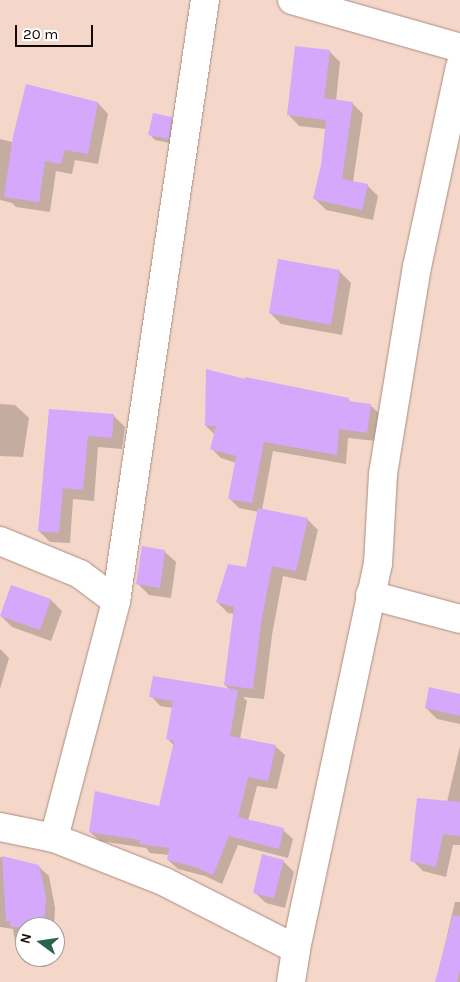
<!DOCTYPE html>
<html>
<head>
<meta charset="utf-8">
<style>
	body { margin:0 }
	#map { position:relative; width:460px; height:982px; overflow:hidden; background:#f5d7ca; font-family:Karla,sans-serif }
	div>[style] { position:absolute }
	.shadow>* { inset:0; background:#0003 }
	.building>* { inset:0; background:#d5a8fc }
	.roads { filter:drop-shadow(0 0 1px #a98d81) drop-shadow(0 0 1px #a98d81) }
	.street>* { height:28px; margin:-14px; padding:0 14px; transform-origin:14px; border-radius:14px; background:#fff }
	span { translate:-50% -50%; white-space:nowrap; text-align:center; line-height:1.15; -webkit-text-stroke:4px #fff; paint-order:stroke }
	.north { position:absolute; left:15px; top:917px; width:50px; height:50px; box-sizing:border-box; background:#fff; border:1px solid #a19d9b; border-radius:50%; rotate:284deg; font-size:14px; font-weight:700; line-height:20px; text-align:center; color:#130906 }
	.north::after { content:''; display:block; margin:auto; width:18px; height:22px; background:#29634d; clip-path:polygon(50% 0,100% 100%,50% 72%,0 100%) }
	.scale { position:absolute; left:15px; top:25px; width:78px; height:22px; box-sizing:border-box; border:2px solid #130906; border-top:0; padding-left:6px; font-size:15px; line-height:18px; white-space:nowrap; color:#130906; -webkit-text-stroke:4px #fff; paint-order:stroke }
</style>
</head>
<body>
<div id="map">
	<div class="shadow">
		<i style="clip-path:polygon(329px 51px,340px 62px,336px 101px,352px 103px,363px 114px,353px 182px,367px 185px,378px 196px,373px 220px,326px 210px,315px 199px,322px 165px,326px 129px,299px 126px,288px 114px)"></i>
		<i style="clip-path:polygon(98px 103px,108px 114px,98px 164px,75px 160px,72px 174px,56px 171px,50px 212px,16px 207px,12px 203px,0 200px,0 139px,12px 142px)"></i>
		<i style="clip-path:polygon(171px 118px,177px 124px,174px 144px,155px 140px,150px 135px)"></i>
		<i style="clip-path:polygon(340px 272px,351px 283px,342px 335px,281px 324px,270px 313px)"></i>
		<i style="clip-path:polygon(246px 381px,348px 399px,352px 403px,370px 405px,380px 414px,376px 441px,348px 438px,346px 464px,273px 451px,262px 510px,307px 519px,318px 530px,306px 581px,283px 576px,272px 635px,264px 699px,243px 697px,247px 701px,240px 739px,275px 746px,285px 755px,277px 789px,257px 786px,248px 821px,283px 830px,293px 839px,288px 858px,238px 845px,222px 884px,205px 876px,178px 869px,168px 860px,169px 855px,150px 853px,146px 848px,100px 841px,90px 832px,160px 808px,174px 746px,168px 739px,173px 708px,160px 706px,151px 696px,230px 690px,225px 685px,234px 614px,228px 613px,217px 602px,247px 568px,259px 512px,239px 508px,229px 498px,236px 463px,221px 458px,212px 449px,215px 435px,206px 426px)"></i>
		<i style="clip-path:polygon(0 404px,15px 405px,29px 418px,23px 457px,0 456px)"></i>
		<i style="clip-path:polygon(51px 410px,114px 416px,125px 427px,122px 449px,98px 447px,94px 501px,73px 499px,70px 543px,50px 542px,39px 531px)"></i>
		<i style="clip-path:polygon(164px 551px,176px 562px,171px 598px,149px 595px,138px 584px)"></i>
		<i style="clip-path:polygon(51px 600px,62px 611px,51px 641px,12px 627px,1px 616px)"></i>
		<i style="clip-path:polygon(0 649px,9px 658px,0 689px)"></i>
		<i style="clip-path:polygon(460px 696px,460px 724px,437px 719px,426px 708px)"></i>
		<i style="clip-path:polygon(460px 746px,460px 845px,453px 845px,446px 877px,423px 871px,412px 860px,447px 802px)"></i>
		<i style="clip-path:polygon(0 857px,38px 866px,49px 876px,55px 908px,54px 927px,25px 927px,25px 951px,15px 941px,13px 929px,0 927px)"></i>
		<i style="clip-path:polygon(283px 861px,294px 872px,285px 908px,266px 903px,254px 892px)"></i>
		<i style="clip-path:polygon(455px 902px,460px 902px,460px 982px,436px 982px)"></i>
	</div>
	<div class="building">
		<i style="clip-path:polygon(295px 46px,330px 50px,324px 98px,353px 102px,342px 179px,368px 184px,362px 210px,313px 199px,321px 165px,326px 120px,287px 115px)"></i>
		<i style="clip-path:polygon(26px 84px,98px 102px,88px 154px,65px 150px,61px 164px,45px 161px,39px 202px,4px 197px,13px 136px)"></i>
		<i style="clip-path:polygon(153px 113px,172px 117px,169px 139px,148px 135px)"></i>
		<i style="clip-path:polygon(278px 259px,340px 270px,331px 325px,269px 313px)"></i>
		<i style="clip-path:polygon(206px 369px,245px 379px,245px 377px,349px 398px,348px 401px,371px 404px,367px 433px,339px 429px,337px 455px,264px 442px,252px 503px,228px 499px,236px 456px,210px 449px,216px 426px,205px 426px)"></i>
		<i style="clip-path:polygon(49px 409px,114px 414px,112px 438px,88px 436px,83px 490px,63px 488px,59px 533px,38px 531px)"></i>
		<i style="clip-path:polygon(258px 508px,308px 518px,296px 571px,272px 566px,261px 623px,253px 689px,224px 685px,234px 607px,216px 602px,228px 564px,246px 567px)"></i>
		<i style="clip-path:polygon(142px 546px,165px 550px,160px 588px,136px 584px)"></i>
		<i style="clip-path:polygon(11px 585px,51px 599px,40px 630px,0 616px)"></i>
		<i style="clip-path:polygon(153px 676px,238px 690px,230px 736px,276px 745px,268px 781px,248px 777px,238px 817px,284px 828px,279px 849px,229px 836px,213px 875px,195px 867px,167px 860px,169px 848px,139px 844px,140px 840px,89px 832px,95px 791px,159px 806px,174px 741px,166px 739px,173px 701px,149px 697px)"></i>
		<i style="clip-path:polygon(429px 687px,460px 694px,460px 716px,425px 708px)"></i>
		<i style="clip-path:polygon(417px 798px,460px 802px,460px 836px,443px 834px,436px 867px,410px 861px)"></i>
		<i style="clip-path:polygon(262px 854px,284px 860px,274px 898px,253px 893px)"></i>
		<i style="clip-path:polygon(2px 856px,39px 865px,46px 897px,44px 927px,11px 927px,10px 921px,6px 921px)"></i>
		<i style="clip-path:polygon(453px 915px,460px 916px,460px 970px,457px 982px,435px 982px)"></i>
	</div>
	<div class="roads">
		<div class="street">
			<i style="left:292px;top:0;width:175px;rotate:15.9deg"></i>
			<i style="left:0;top:541px;width:87px;rotate:22.4deg"></i>
			<i style="left:80px;top:574px;width:45px;rotate:36.9deg"></i>
			<i style="left:370px;top:595px;width:93px;rotate:14.9deg"></i>
			<i style="left:0;top:827px;width:55px;rotate:11.5deg"></i>
			<i style="left:54px;top:838px;width:119px;rotate:21.6deg"></i>
			<i style="left:165px;top:882px;width:147px;rotate:27.1deg"></i>
			<i style="left:54px;top:838px;width:245px;rotate:-75.3deg"></i>
			<i style="left:116px;top:601px;width:608px;rotate:-81.58deg"></i>
			<i style="left:291px;top:982px;width:33px;rotate:-81deg"></i>
			<i style="left:296px;top:949px;width:394px;rotate:-78deg"></i>
			<i style="left:378px;top:564px;width:90px;rotate:-86.8deg"></i>
			<i style="left:383px;top:474px;width:210px;rotate:-80.7deg"></i>
			<i style="left:417px;top:267px;width:205px;rotate:-77.9deg"></i>
		</div>
	</div>
	<div class="north">N</div>
	<div class="scale">20 m</div>
</div>
</body>
</html>
